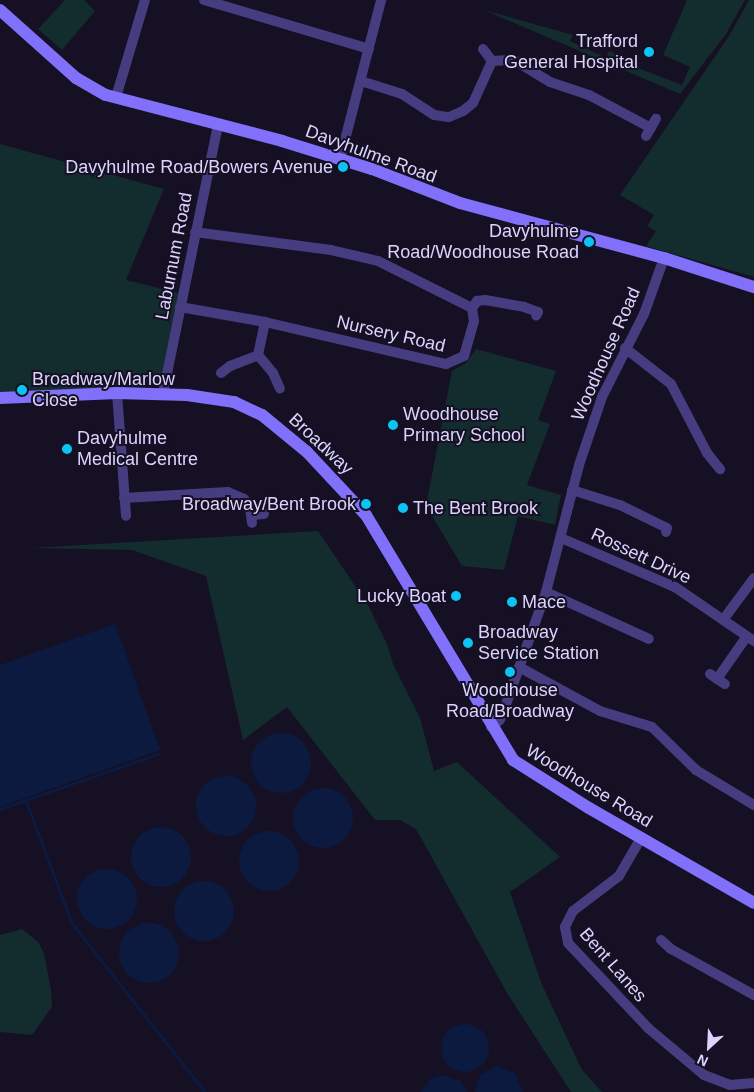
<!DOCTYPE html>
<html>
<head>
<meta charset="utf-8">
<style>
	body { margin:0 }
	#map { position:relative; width:754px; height:1092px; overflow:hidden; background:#151024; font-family:Arial,sans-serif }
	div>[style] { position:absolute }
	.green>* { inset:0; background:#132c2e }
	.water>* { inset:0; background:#0c1a40 }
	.round { border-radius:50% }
	.stream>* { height:2.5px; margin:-1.25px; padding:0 1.25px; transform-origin:1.25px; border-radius:1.25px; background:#0c1a40 }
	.street>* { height:10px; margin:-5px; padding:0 5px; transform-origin:5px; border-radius:5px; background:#463d81 }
	.secondary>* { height:12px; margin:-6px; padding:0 6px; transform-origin:6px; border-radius:6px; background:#8170f9 }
	.dots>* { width:14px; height:14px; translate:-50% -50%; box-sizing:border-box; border:2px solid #151024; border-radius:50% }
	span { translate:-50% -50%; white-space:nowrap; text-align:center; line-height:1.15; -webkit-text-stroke:4px #151024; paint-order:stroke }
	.poi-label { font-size:18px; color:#ddd4fd }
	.right { translate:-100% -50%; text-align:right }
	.left { translate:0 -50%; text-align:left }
	.street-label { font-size:18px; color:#ddd4fd }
	.north { position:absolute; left:684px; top:1022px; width:50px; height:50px; -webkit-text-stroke:4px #151024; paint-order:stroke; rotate:205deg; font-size:14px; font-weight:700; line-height:20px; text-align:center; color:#ddd4fd }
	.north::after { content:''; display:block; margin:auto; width:18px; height:22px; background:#ddd4fd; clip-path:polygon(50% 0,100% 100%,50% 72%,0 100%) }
</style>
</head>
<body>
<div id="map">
	<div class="green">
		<i style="clip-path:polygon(65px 0,84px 0,95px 11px,62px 50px,38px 29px)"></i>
		<i style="clip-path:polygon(687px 0,745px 0,726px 34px,680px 94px,484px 10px,573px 35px,570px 41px,606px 58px,609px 51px,616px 54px,615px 59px,682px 85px,690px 67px,663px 55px)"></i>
		<i style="clip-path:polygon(749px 0,754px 0,754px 277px,646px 246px,656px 231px,647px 226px,654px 215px,620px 195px,729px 36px)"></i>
		<i style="clip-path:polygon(0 144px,164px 189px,126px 280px,179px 293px,161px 377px,155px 384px,144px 387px,0 393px)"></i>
		<i style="clip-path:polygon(476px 349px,556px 371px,538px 420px,550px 424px,527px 485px,561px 495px,555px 525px,518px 516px,504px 570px,462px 566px,426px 506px,452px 371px,466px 363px)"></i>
		<i style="clip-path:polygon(318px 531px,368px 605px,387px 644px,393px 664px,420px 718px,434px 771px,457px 762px,560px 857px,510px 892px,542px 985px,582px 1070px,602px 1092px,571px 1092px,507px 993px,416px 829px,400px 820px,375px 820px,287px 707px,243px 740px,206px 576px,132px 550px,31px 548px)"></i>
		<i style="clip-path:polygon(22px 929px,38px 942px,44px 953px,51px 990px,52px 1007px,32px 1035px,0 1032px,0 935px)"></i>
	</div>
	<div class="water">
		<i style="clip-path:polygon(115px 624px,160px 750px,0 807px,0 665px)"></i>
		<i class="round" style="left:251px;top:733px;width:60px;height:60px"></i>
		<i class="round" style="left:196px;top:776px;width:60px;height:60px"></i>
		<i class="round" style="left:293px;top:788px;width:60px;height:60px"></i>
		<i class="round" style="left:131px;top:827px;width:60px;height:60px"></i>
		<i class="round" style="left:239px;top:831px;width:60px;height:60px"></i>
		<i class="round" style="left:77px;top:869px;width:60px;height:60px"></i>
		<i class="round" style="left:174px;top:881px;width:60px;height:60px"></i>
		<i class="round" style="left:119px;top:923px;width:60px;height:60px"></i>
		<i class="round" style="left:441px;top:1024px;width:48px;height:48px"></i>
		<i style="clip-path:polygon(497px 1066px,515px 1073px,523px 1092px,475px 1092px,480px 1075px)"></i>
		<i style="clip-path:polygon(442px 1075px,460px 1081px,467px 1092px,421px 1092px,430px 1079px)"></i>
	</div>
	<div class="stream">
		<i style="left:26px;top:800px;width:131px;rotate:69.5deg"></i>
		<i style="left:72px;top:923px;width:215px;rotate:51.8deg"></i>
		<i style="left:0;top:809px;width:167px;rotate:-19.2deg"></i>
	</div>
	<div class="street">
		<i style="left:204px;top:0;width:172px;rotate:16.5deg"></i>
		<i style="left:483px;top:49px;width:15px;rotate:53deg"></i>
		<i style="left:361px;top:81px;width:43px;rotate:17.6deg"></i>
		<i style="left:402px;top:94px;width:38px;rotate:33deg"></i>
		<i style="left:434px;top:115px;width:15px;rotate:8deg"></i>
		<i style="left:449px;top:117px;width:15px;rotate:-23deg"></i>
		<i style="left:463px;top:111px;width:13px;rotate:-39deg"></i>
		<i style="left:473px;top:103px;width:46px;rotate:-65.7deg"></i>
		<i style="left:492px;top:61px;width:22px;rotate:-3deg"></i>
		<i style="left:514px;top:60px;width:42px;rotate:31.4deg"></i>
		<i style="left:550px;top:82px;width:41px;rotate:18.4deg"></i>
		<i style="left:589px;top:95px;width:70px;rotate:28deg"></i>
		<i style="left:116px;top:97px;width:101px;rotate:-73.4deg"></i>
		<i style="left:646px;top:136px;width:20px;rotate:-60deg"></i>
		<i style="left:340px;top:159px;width:164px;rotate:-75.5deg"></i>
		<i style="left:180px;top:307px;width:86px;rotate:10deg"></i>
		<i style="left:265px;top:322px;width:186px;rotate:13.1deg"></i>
		<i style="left:446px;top:364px;width:20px;rotate:-24deg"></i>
		<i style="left:464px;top:356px;width:36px;rotate:-74deg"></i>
		<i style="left:474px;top:321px;width:13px;rotate:-99deg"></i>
		<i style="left:472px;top:308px;width:105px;rotate:-153.4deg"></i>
		<i style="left:378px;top:261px;width:48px;rotate:-166.8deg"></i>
		<i style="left:331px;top:250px;width:137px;rotate:-172.5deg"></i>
		<i style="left:472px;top:308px;width:9px;rotate:-54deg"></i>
		<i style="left:477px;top:301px;width:8px;rotate:-7deg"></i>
		<i style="left:485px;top:300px;width:40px;rotate:10deg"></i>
		<i style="left:524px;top:307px;width:15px;rotate:20deg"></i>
		<i style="left:538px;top:312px;width:4px;rotate:117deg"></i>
		<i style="left:625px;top:348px;width:58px;rotate:38deg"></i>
		<i style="left:671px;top:384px;width:78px;rotate:62.4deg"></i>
		<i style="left:707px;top:453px;width:21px;rotate:51deg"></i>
		<i style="left:258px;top:355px;width:34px;rotate:-78deg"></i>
		<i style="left:221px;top:373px;width:11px;rotate:-38deg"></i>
		<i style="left:230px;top:366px;width:30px;rotate:-21deg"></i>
		<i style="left:258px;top:355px;width:23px;rotate:50deg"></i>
		<i style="left:273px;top:373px;width:17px;rotate:66deg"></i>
		<i style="left:117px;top:393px;width:123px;rotate:85.8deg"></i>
		<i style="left:163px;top:393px;width:274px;rotate:-78.4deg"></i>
		<i style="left:572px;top:490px;width:50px;rotate:17.4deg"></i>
		<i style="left:620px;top:505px;width:52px;rotate:26.1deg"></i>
		<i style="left:667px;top:528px;width:4px;rotate:104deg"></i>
		<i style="left:124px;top:498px;width:104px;rotate:-3.3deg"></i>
		<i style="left:228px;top:492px;width:17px;rotate:24deg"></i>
		<i style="left:244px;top:499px;width:10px;rotate:53deg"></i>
		<i style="left:250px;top:507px;width:16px;rotate:83deg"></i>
		<i style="left:252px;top:515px;width:12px;rotate:-5deg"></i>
		<i style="left:561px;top:538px;width:124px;rotate:23.3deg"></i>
		<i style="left:675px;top:587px;width:96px;rotate:34.4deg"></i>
		<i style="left:546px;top:592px;width:113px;rotate:24.5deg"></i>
		<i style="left:723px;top:620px;width:52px;rotate:-53.6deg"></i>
		<i style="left:519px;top:667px;width:92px;rotate:28.5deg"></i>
		<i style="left:600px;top:711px;width:54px;rotate:17.1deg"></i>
		<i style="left:652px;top:727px;width:62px;rotate:44.3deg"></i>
		<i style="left:696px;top:770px;width:68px;rotate:31.1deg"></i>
		<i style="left:710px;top:674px;width:18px;rotate:34deg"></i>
		<i style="left:717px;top:679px;width:52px;rotate:-55.1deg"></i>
		<i style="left:491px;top:727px;width:11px;rotate:-38deg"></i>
		<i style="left:500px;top:720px;width:11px;rotate:-68deg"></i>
		<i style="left:504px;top:710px;width:125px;rotate:-70.4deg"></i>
		<i style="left:546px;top:592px;width:131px;rotate:-75.4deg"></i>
		<i style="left:579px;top:465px;width:72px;rotate:-71.3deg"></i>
		<i style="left:602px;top:397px;width:93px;rotate:-63.2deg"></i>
		<i style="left:644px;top:314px;width:59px;rotate:-70.3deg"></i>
		<i style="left:641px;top:838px;width:44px;rotate:120.1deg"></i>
		<i style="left:619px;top:876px;width:58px;rotate:142.7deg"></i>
		<i style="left:573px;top:911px;width:18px;rotate:117deg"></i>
		<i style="left:565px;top:927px;width:16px;rotate:79deg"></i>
		<i style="left:568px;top:943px;width:117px;rotate:46.7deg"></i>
		<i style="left:648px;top:1028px;width:73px;rotate:40deg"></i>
		<i style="left:704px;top:1075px;width:28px;rotate:21deg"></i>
		<i style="left:730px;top:1085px;width:24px;rotate:-5deg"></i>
		<i style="left:661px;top:940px;width:13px;rotate:42deg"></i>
		<i style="left:671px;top:949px;width:95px;rotate:29deg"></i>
	</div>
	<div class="secondary">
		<i style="left:0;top:10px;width:102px;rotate:41.8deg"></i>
		<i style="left:76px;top:78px;width:34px;rotate:30deg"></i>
		<i style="left:106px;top:95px;width:182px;rotate:14.6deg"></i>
		<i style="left:282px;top:141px;width:94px;rotate:17.3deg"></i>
		<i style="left:372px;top:169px;width:94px;rotate:21.1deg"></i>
		<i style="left:460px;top:203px;width:211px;rotate:15.1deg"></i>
		<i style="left:664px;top:258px;width:95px;rotate:17.9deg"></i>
		<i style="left:0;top:398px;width:117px;rotate:-2.4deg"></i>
		<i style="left:117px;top:393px;width:70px;rotate:1.6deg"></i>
		<i style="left:187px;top:395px;width:48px;rotate:8.5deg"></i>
		<i style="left:234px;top:402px;width:31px;rotate:25deg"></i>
		<i style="left:262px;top:415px;width:58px;rotate:39.4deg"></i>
		<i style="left:307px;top:452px;width:86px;rotate:46.9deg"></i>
		<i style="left:366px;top:515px;width:286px;rotate:59deg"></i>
		<i style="left:513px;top:760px;width:90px;rotate:32.3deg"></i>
		<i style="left:589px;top:808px;width:190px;rotate:29.9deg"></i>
	</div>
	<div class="dots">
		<i style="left:649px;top:52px;background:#0ac5f3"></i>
		<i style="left:343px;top:167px;background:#0ac5f3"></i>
		<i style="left:589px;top:242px;background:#0ac5f3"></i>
		<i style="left:22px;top:390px;background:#0ac5f3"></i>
		<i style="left:393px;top:425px;background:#0ac5f3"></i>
		<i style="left:67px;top:449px;background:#0ac5f3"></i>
		<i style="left:366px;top:504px;background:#0ac5f3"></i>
		<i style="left:403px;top:508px;background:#0ac5f3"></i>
		<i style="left:456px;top:596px;background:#0ac5f3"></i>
		<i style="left:512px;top:602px;background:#0ac5f3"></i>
		<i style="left:468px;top:643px;background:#0ac5f3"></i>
		<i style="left:510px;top:672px;background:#0ac5f3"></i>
	</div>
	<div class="poi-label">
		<span class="right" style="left:638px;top:52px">Trafford<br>General Hospital</span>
		<span class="right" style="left:333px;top:167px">Davyhulme Road/Bowers Avenue</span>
		<span class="right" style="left:579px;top:242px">Davyhulme<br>Road/Woodhouse Road</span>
		<span class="left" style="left:32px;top:390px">Broadway/Marlow<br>Close</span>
		<span class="left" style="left:403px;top:425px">Woodhouse<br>Primary School</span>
		<span class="left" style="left:77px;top:449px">Davyhulme<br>Medical Centre</span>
		<span class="right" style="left:356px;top:504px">Broadway/Bent Brook</span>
		<span class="left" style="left:413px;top:508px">The Bent Brook</span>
		<span class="right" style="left:446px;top:596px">Lucky Boat</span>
		<span class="left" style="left:522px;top:602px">Mace</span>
		<span class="left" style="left:478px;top:643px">Broadway<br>Service Station</span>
		<span style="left:510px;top:701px">Woodhouse<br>Road/Broadway</span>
	</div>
	<div class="street-label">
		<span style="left:371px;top:154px;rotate:20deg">Davyhulme Road</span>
		<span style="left:174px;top:256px;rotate:-79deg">Laburnum Road</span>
		<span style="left:391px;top:334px;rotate:13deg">Nursery Road</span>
		<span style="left:606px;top:354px;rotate:-66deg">Woodhouse Road</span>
		<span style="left:321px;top:444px;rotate:43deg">Broadway</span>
		<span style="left:641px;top:556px;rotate:25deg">Rossett Drive</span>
		<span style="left:589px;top:786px;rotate:31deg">Woodhouse Road</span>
		<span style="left:613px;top:965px;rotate:49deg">Bent Lanes</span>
	</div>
	<div class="north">N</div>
</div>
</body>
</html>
